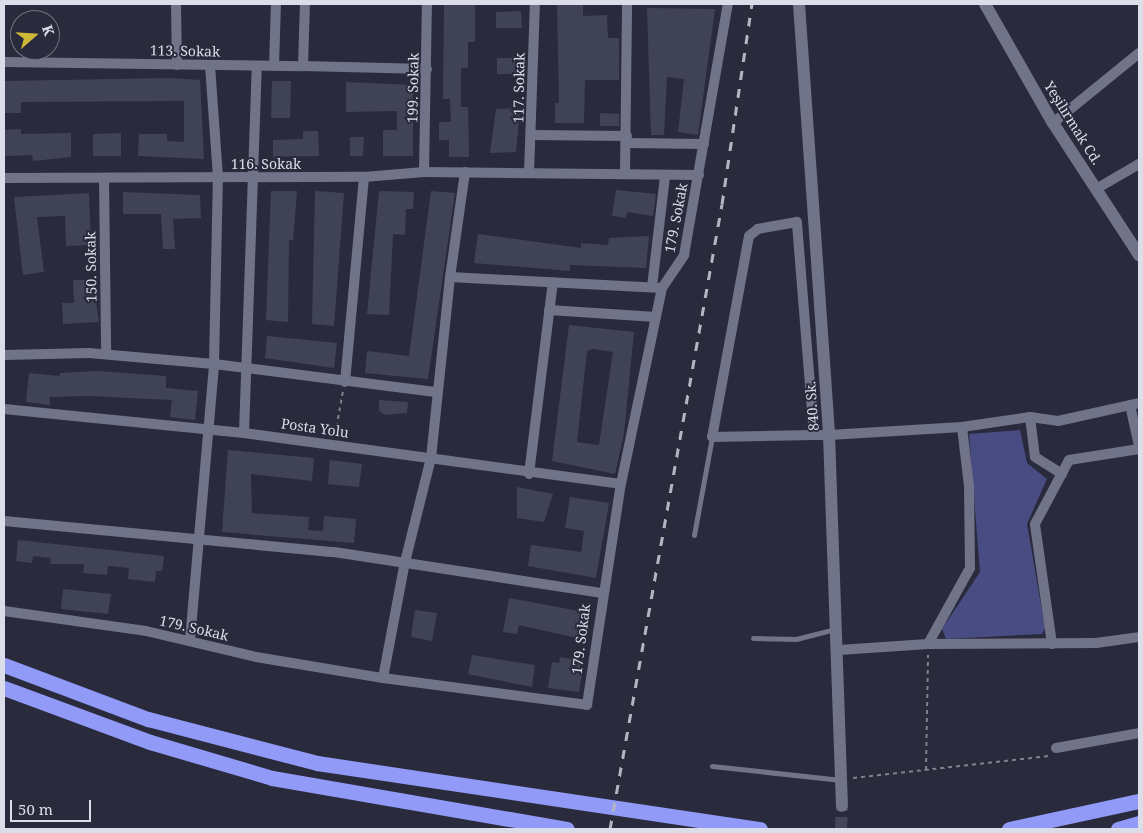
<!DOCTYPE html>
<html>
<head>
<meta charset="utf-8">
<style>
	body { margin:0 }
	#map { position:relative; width:1143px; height:833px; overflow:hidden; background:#292b3d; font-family:"Noto Serif",serif }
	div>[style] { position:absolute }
	.green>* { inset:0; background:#484c82 }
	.building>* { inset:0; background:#404356 }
	.secondary-tunnel>* { height:12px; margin-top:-6px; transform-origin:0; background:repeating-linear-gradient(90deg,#444657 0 12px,transparent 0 18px) }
	.path>* { height:2px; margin-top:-1px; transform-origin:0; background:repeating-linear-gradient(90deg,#7e8090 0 4px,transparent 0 8px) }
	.lane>* { height:5px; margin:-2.5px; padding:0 2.5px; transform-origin:2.5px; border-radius:2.5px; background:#717489 }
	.street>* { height:10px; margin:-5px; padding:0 5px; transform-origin:5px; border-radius:5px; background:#717489 }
	.secondary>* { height:12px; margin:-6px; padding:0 6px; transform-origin:6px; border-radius:6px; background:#717489 }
	.highway>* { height:15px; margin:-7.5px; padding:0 7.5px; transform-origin:7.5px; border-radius:7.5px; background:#919af7 }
	.rail>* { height:3px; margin-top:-1.5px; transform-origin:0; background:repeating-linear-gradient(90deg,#b3b5c2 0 9px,transparent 0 18px) }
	span { translate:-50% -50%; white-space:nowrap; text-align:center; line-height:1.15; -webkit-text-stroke:4px #292b3d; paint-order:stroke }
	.street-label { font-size:14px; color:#dbdde9 }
	.frame { position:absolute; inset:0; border:5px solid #dbdde9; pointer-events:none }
	.north { position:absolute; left:10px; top:10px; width:50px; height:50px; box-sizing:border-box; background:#292b3d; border:1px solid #707282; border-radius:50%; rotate:71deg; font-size:14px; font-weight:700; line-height:20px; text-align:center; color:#dbdde9 }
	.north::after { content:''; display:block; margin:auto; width:18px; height:22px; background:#cfb837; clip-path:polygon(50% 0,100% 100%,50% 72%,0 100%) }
	.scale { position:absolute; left:10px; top:800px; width:81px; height:22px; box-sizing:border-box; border:2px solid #dbdde9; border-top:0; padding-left:6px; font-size:15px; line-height:18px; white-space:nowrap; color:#dbdde9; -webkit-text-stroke:4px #292b3d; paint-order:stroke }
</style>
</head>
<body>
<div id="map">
	<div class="green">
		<i style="clip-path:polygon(1020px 430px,1027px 463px,1047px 479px,1027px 524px,1045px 628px,1042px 634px,946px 639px,942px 629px,980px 572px,969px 434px)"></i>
	</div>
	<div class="building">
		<i style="clip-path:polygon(557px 4px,583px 4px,583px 16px,607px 15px,608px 38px,619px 38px,619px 80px,585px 80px,584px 123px,555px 123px,555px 103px,559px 103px)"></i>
		<i style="clip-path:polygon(444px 5px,475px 5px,475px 42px,468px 42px,468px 68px,461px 68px,461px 107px,468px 107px,469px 157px,449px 157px,449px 140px,439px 140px,439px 122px,451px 122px,450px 99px,443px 99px)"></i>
		<i style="clip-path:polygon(647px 8px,715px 9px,698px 135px,678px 132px,684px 79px,667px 77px,664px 135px,651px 135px)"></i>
		<i style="clip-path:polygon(521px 11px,522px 28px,496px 28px,496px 12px)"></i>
		<i style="clip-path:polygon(497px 58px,522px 58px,522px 74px,497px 74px)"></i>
		<i style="clip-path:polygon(170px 78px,200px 80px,204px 159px,138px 156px,139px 134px,167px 134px,167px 141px,184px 142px,184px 101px,21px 102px,21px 113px,4px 113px,4px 81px)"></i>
		<i style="clip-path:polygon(272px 81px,291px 81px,290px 118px,271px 118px)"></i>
		<i style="clip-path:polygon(346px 82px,413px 85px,413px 156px,383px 156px,383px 130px,397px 130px,397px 111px,346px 112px)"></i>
		<i style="clip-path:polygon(520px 108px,516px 152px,490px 153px,496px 109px)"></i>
		<i style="clip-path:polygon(600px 113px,619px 114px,619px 126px,600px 126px)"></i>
		<i style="clip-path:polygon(21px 129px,21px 134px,71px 133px,71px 157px,33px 161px,32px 155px,5px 156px,4px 130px)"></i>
		<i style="clip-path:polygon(303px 131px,318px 131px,319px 156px,273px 157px,273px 140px,303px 139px)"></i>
		<i style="clip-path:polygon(121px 133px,121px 156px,93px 156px,93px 134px)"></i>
		<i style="clip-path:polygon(350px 137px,364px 137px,363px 156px,350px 156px)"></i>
		<i style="clip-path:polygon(616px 190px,656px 194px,653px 216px,627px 212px,626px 218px,612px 216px)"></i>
		<i style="clip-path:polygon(271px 191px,297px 191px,293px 240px,289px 240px,288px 322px,266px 320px)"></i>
		<i style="clip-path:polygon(315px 191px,344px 193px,334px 326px,312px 324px)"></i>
		<i style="clip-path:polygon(379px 191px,414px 192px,413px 209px,406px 209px,405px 235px,393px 234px,389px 315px,367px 314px)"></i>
		<i style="clip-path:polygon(431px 191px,455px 193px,428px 379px,365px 373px,367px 351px,409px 356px)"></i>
		<i style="clip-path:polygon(123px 192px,200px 195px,201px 218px,173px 219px,175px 249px,163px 249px,161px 214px,123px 214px)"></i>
		<i style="clip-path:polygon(89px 193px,91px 245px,66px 246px,65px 216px,37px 217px,44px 272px,23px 275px,14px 197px)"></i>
		<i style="clip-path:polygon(478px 234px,581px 248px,581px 243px,608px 245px,609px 238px,649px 236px,646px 268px,570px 265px,570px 271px,474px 263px)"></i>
		<i style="clip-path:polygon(73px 280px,93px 280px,99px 322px,63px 324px,62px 303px,74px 303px)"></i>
		<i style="clip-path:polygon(evenodd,569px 325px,634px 332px,624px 433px,615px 474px,552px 461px,569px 325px,593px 349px,613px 352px,599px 445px,577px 442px,587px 351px,593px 349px)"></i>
		<i style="clip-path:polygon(267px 336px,337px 343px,334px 368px,265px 358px)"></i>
		<i style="clip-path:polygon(98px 371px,166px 376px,166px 388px,198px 391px,195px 420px,170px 417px,172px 400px,89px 396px,50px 397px,50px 405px,26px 402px,29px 373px,59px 376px,60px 373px)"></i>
		<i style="clip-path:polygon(379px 400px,408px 402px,407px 413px,385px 415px,379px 411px)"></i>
		<i style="clip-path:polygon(228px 450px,314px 458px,312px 481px,251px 474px,252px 513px,309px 517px,308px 530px,323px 531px,324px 516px,356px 519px,354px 543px,222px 532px)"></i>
		<i style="clip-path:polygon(330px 460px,362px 464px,359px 487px,328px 484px)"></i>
		<i style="clip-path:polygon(517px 487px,553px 494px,544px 522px,517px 518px)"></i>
		<i style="clip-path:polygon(570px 497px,609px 503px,596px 578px,528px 566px,531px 545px,581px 552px,584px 531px,565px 528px)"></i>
		<i style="clip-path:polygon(18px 540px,164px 556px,162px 571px,156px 571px,155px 582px,128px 579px,129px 568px,108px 566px,107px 575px,83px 573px,84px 564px,50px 564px,51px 558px,33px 556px,32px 563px,16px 561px)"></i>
		<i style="clip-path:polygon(63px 589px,111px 594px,108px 614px,61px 609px)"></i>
		<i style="clip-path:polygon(509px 598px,590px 613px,586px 640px,519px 625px,517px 634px,503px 632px)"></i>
		<i style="clip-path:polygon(415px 610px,437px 613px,432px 641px,411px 637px)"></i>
		<i style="clip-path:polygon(472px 655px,535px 665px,532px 687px,468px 674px)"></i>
		<i style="clip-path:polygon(560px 657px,584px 661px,579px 692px,548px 688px,552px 662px,559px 663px)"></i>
	</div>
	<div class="secondary-tunnel">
		<i style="left:841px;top:829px;width:23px;rotate:-88deg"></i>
	</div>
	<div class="path">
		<i style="left:335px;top:435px;width:45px;rotate:-79.7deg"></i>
		<i style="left:926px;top:770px;width:115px;rotate:-89deg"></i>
		<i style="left:853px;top:778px;width:197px;rotate:-6.4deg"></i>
	</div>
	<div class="lane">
		<i style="left:694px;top:535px;width:100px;rotate:-79.6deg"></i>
		<i style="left:753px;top:638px;width:43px;rotate:1.3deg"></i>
		<i style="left:796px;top:639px;width:40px;rotate:-14.4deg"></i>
		<i style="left:712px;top:766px;width:130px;rotate:6.2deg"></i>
	</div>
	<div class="street">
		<i style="left:176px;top:4px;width:61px;rotate:89.1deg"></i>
		<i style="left:4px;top:62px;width:299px;rotate:0.8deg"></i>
		<i style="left:303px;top:66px;width:62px;rotate:-88.2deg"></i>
		<i style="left:274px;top:66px;width:62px;rotate:-88.2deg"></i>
		<i style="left:303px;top:66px;width:124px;rotate:1.4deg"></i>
		<i style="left:1053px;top:123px;width:111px;rotate:-39.1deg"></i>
		<i style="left:532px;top:135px;width:95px;rotate:0.6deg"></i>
		<i style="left:627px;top:143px;width:77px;rotate:0.7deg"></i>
		<i style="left:424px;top:172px;width:168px;rotate:-89deg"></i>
		<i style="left:465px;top:172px;width:106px;rotate:98.1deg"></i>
		<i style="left:450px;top:277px;width:212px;rotate:3deg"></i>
		<i style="left:529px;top:173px;width:169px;rotate:-88deg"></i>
		<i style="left:625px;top:174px;width:170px;rotate:-89.3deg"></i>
		<i style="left:4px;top:178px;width:360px;rotate:-0.2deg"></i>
		<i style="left:364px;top:177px;width:60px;rotate:-4.8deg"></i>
		<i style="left:424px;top:172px;width:275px;rotate:0.6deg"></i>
		<i style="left:104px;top:178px;width:176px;rotate:89.3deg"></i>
		<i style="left:1096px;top:189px;width:50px;rotate:-30.2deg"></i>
		<i style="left:652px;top:287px;width:112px;rotate:-83.3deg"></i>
		<i style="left:549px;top:310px;width:107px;rotate:3.7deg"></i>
		<i style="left:4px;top:355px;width:85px;rotate:-1.3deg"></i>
		<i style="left:89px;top:353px;width:125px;rotate:5deg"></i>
		<i style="left:214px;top:364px;width:225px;rotate:7.2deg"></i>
		<i style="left:345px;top:382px;width:206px;rotate:-84.7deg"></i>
		<i style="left:1130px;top:405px;width:42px;rotate:77.6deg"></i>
		<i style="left:4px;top:409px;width:241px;rotate:5.7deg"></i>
		<i style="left:244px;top:433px;width:380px;rotate:7.7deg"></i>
		<i style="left:1030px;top:417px;width:40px;rotate:82.9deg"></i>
		<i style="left:1035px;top:457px;width:32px;rotate:32deg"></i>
		<i style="left:244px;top:433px;width:367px;rotate:-88deg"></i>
		<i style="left:814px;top:435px;width:214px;rotate:-94.6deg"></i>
		<i style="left:797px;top:222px;width:40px;rotate:170deg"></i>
		<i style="left:758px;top:229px;width:11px;rotate:142deg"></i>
		<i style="left:749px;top:236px;width:204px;rotate:100.4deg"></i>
		<i style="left:712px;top:437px;width:102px;rotate:-1.1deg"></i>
		<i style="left:814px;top:435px;width:15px"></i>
		<i style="left:829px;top:435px;width:133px;rotate:-3.4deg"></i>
		<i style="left:962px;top:427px;width:69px;rotate:-8.4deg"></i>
		<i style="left:1030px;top:417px;width:28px;rotate:8deg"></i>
		<i style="left:1058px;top:421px;width:83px;rotate:-12.5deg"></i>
		<i style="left:529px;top:474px;width:193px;rotate:-82.9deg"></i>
		<i style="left:4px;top:521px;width:331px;rotate:5.4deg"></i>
		<i style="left:334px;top:552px;width:270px;rotate:8.7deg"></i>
		<i style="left:4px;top:611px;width:143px;rotate:8deg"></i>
		<i style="left:146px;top:631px;width:113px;rotate:13.3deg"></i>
		<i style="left:256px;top:657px;width:129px;rotate:9.4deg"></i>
		<i style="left:383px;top:678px;width:206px;rotate:7.5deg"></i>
		<i style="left:587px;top:705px;width:224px;rotate:-81.3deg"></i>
		<i style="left:621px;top:484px;width:200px;rotate:-78.2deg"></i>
		<i style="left:662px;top:288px;width:40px;rotate:-56deg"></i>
		<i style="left:684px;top:255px;width:255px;rotate:-80.1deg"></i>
		<i style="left:190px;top:640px;width:277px;rotate:-85deg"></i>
		<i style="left:214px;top:364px;width:187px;rotate:-88.8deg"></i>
		<i style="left:218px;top:177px;width:112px;rotate:-94.1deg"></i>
		<i style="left:928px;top:644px;width:168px;rotate:-0.3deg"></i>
		<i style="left:1096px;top:643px;width:43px;rotate:-7.9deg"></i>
		<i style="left:1052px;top:644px;width:121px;rotate:-98.1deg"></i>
		<i style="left:1035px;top:524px;width:72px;rotate:-62deg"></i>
		<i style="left:1069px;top:460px;width:71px;rotate:-8.9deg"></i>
		<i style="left:839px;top:650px;width:89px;rotate:-3.9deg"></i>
		<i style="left:928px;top:644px;width:87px;rotate:-61.1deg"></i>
		<i style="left:970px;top:568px;width:82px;rotate:-90.7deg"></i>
		<i style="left:969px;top:486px;width:59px;rotate:-96.8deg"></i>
		<i style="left:383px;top:678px;width:118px;rotate:-79.3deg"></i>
		<i style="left:405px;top:562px;width:107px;rotate:-76deg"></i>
		<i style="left:431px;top:458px;width:182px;rotate:-84deg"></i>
		<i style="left:1056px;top:748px;width:84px;rotate:-10.2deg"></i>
	</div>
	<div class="secondary">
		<i style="left:799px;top:4px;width:432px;rotate:86deg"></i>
		<i style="left:829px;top:435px;width:371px;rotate:88deg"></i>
		<i style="left:985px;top:4px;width:137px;rotate:60.3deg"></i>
		<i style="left:1053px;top:123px;width:158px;rotate:56.9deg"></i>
	</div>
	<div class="highway">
		<i style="left:4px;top:665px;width:154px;rotate:20.6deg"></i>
		<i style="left:148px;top:719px;width:175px;rotate:14.6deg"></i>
		<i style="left:317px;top:763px;width:448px;rotate:8.5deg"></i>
		<i style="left:4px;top:688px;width:156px;rotate:20.3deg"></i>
		<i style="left:150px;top:742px;width:127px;rotate:16.4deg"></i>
		<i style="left:272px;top:778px;width:299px;rotate:9.8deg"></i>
		<i style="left:1009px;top:829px;width:133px;rotate:-12.2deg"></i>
		<i style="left:1118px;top:829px;width:22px;rotate:-16deg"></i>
	</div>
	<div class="rail">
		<i style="left:610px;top:829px;width:635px;rotate:-79.84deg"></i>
		<i style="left:722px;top:204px;width:202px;rotate:-81.5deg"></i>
	</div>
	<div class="street-label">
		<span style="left:185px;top:51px;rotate:1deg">113. Sokak</span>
		<span style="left:413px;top:88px;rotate:-89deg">199. Sokak</span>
		<span style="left:519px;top:88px;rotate:-89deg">117. Sokak</span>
		<span style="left:1073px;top:123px;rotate:58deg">Yeşilırmak Cd.</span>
		<span style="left:266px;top:164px">116. Sokak</span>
		<span style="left:676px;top:218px;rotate:-79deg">179. Sokak</span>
		<span style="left:91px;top:267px;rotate:-91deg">150. Sokak</span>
		<span style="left:812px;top:406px;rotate:-94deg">840. Sk.</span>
		<span style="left:315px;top:428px;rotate:8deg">Posta Yolu</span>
		<span style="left:194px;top:628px;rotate:13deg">179. Sokak</span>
		<span style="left:581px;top:639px;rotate:-83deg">179. Sokak</span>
	</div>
	<div class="frame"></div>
	<div class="north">K</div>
	<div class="scale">50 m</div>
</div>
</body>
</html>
